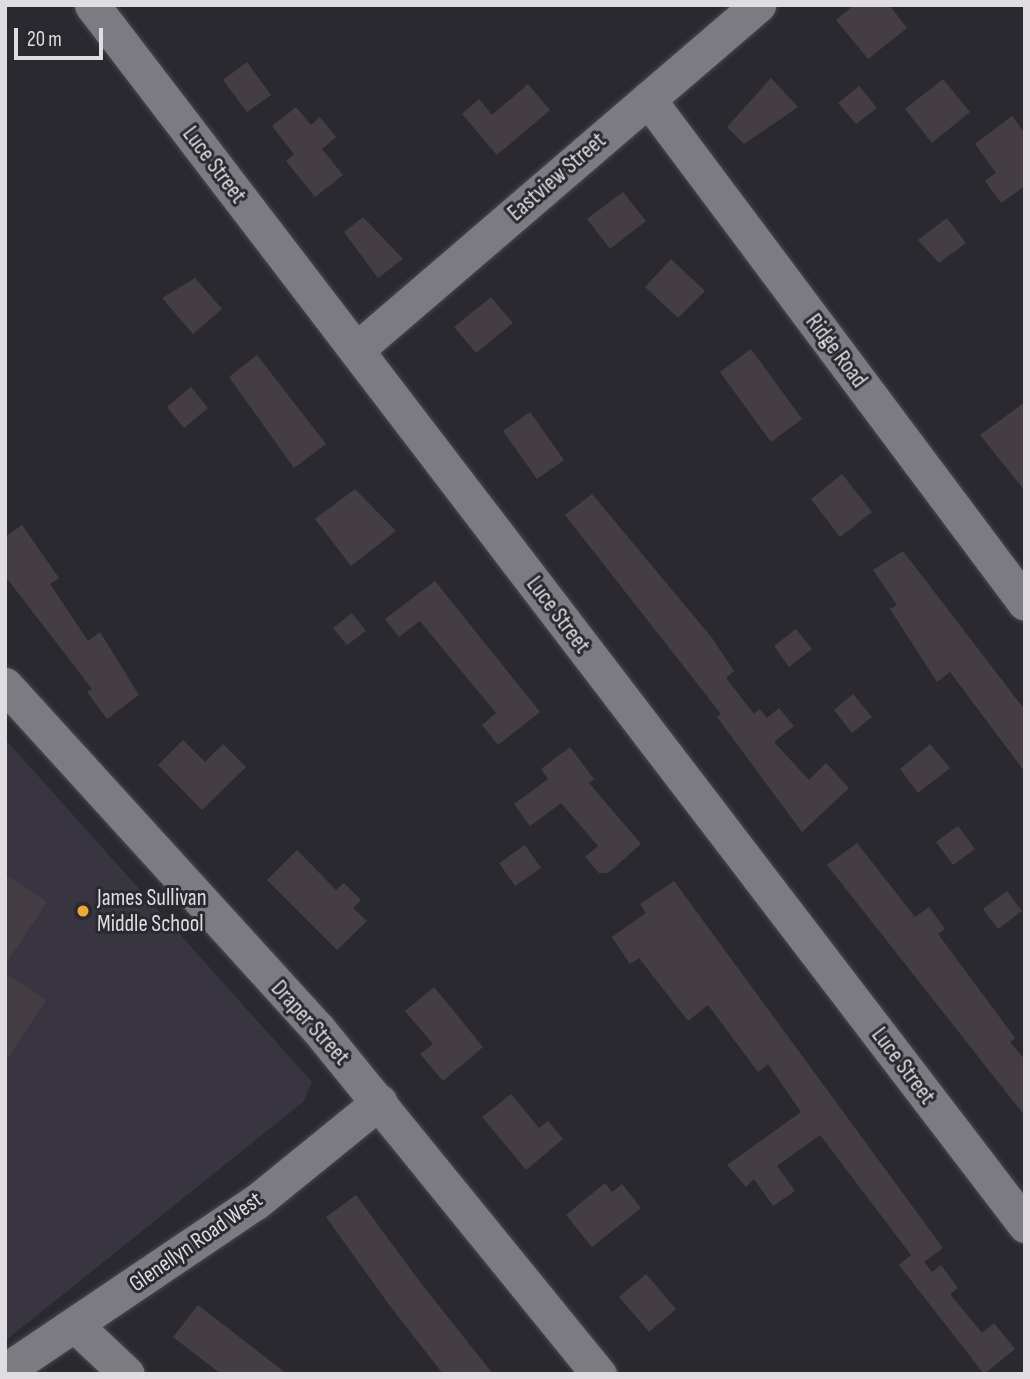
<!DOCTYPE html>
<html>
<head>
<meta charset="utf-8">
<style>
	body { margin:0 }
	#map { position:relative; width:1030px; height:1379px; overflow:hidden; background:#2b2930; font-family:"Sofia Sans Condensed",sans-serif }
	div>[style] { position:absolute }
	.built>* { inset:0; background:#393540 }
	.building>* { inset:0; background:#443e44 }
	.roads { filter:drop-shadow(0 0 2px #49474c) drop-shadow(0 0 2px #49474c) }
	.minor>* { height:35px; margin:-17.5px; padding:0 17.5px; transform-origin:17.5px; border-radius:17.5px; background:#7d7b82 }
	.dots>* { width:19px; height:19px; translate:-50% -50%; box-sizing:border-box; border:4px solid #2b2930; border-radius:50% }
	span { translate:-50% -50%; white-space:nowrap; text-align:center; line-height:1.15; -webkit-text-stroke:6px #2b2930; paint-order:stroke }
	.street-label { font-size:23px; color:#dfdde1 }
	.poi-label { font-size:23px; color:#dfdde1 }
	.left { translate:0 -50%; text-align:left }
	.frame { position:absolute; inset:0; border:7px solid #dfdde1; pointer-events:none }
	.scale { position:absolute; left:14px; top:28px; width:89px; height:32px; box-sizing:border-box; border:4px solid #dfdde1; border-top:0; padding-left:9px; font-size:21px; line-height:24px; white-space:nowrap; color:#dfdde1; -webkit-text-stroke:5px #2b2930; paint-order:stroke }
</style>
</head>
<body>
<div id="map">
	<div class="built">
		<i style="clip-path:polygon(5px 739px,312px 1082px,303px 1102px,5px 1341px)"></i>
	</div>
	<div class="building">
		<i style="clip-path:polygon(854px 5px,889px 5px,907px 28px,868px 59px,836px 20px)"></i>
		<i style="clip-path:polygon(247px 62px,271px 95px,247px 112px,223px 80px)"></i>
		<i style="clip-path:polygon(771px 78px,798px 107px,744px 144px,727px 127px)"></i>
		<i style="clip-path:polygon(943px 79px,970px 112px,932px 143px,905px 109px)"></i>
		<i style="clip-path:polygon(528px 84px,550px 110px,497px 155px,462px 114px,479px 99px,492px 115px)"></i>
		<i style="clip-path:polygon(859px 86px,877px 108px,856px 124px,838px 103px)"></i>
		<i style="clip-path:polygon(296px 107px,311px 125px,320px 117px,336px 137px,322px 149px,343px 175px,315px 197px,286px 161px,294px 154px,272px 126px)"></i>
		<i style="clip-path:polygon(1012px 116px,1025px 133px,1025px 186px,1001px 203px,985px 181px,996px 173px,975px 144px)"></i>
		<i style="clip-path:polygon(623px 192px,646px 221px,610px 249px,587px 219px)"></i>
		<i style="clip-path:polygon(363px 217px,403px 259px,378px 278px,344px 232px)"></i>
		<i style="clip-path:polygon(947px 218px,966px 243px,939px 263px,918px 240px)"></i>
		<i style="clip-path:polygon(671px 259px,705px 291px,678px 318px,645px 287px)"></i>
		<i style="clip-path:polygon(195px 278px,222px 309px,193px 334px,162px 298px)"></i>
		<i style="clip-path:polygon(491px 297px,513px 323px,476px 353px,454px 327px)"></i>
		<i style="clip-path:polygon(751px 349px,802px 419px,771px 442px,720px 372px)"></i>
		<i style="clip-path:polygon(257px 355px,326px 444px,294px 468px,229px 377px)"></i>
		<i style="clip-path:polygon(191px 387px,208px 408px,184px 428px,167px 407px)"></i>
		<i style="clip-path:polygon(1025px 402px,1025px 491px,980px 435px)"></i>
		<i style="clip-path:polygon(530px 412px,564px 460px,537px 479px,503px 431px)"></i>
		<i style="clip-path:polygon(842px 474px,872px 512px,840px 537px,811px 499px)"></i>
		<i style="clip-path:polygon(355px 489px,396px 531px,351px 566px,315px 519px)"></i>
		<i style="clip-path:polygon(592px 494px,712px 638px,734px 671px,726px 678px,754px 714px,760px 709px,767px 718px,779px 708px,794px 726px,774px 742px,809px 780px,826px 763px,849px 788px,802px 832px,717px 717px,721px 714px,565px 515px)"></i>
		<i style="clip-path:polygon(22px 525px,59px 578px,50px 584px,88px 641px,100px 632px,139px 695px,107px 719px,87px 692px,92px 689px,5px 576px,5px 537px)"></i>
		<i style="clip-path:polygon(903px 551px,1025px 710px,1025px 772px,950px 672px,937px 682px,890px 609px,897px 605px,873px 570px)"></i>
		<i style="clip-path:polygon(435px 581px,540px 712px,498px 745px,482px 725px,496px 713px,420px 621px,399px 637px,385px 619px)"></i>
		<i style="clip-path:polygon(352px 613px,366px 631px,347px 645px,333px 628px)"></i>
		<i style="clip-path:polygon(796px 629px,812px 649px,789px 667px,774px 646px)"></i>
		<i style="clip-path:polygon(853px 694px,872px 717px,852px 733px,834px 710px)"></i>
		<i style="clip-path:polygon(183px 740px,205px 762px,223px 744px,246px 767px,202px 810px,158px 765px)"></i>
		<i style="clip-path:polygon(930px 744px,950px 768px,918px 793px,900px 769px)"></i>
		<i style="clip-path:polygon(570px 747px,594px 779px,589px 783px,641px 844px,608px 873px,599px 873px,585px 857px,598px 846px,561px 803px,530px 826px,514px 804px,548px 779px,541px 769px)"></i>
		<i style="clip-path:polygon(958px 826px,975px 849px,953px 865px,936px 842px)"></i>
		<i style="clip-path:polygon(857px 843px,915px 917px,929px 907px,945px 929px,938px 934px,1015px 1038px,1010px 1042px,1025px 1060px,1025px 1116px,827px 865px)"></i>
		<i style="clip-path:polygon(525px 845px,541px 868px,515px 886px,499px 863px)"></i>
		<i style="clip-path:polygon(297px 850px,336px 890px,344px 883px,361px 900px,353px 908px,367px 921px,337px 950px,267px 880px)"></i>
		<i style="clip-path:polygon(5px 874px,47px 902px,5px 965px)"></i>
		<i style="clip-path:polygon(674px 881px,943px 1248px,924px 1262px,932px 1272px,941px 1265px,958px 1288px,950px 1294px,982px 1333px,994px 1323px,1015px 1349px,984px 1374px,899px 1265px,911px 1255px,820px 1135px,777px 1166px,795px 1191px,773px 1206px,754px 1179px,746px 1187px,727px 1165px,801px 1112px,768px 1064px,758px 1072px,708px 1005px,688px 1021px,639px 958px,630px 964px,612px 937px,646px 913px,640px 904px)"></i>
		<i style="clip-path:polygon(1007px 891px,1022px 911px,998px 929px,983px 909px)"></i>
		<i style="clip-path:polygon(5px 973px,46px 1000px,5px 1062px)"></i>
		<i style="clip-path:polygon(434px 987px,483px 1047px,443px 1081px,420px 1054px,433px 1044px,405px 1011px)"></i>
		<i style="clip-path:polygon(511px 1094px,539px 1128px,548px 1121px,563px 1139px,526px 1170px,482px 1117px)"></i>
		<i style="clip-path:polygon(605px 1183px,612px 1192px,622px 1184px,641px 1208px,592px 1247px,566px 1215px)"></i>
		<i style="clip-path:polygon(356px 1195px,420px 1282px,493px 1374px,443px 1374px,390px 1306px,326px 1217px)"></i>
		<i style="clip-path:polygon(646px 1274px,676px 1309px,649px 1332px,619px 1297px)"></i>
		<i style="clip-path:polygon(198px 1305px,287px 1374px,221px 1374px,173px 1337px)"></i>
	</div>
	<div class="roads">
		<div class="minor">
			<i style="left:92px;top:5px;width:1536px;rotate:52.59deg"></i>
			<i style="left:648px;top:99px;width:629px;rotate:53.2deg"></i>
			<i style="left:356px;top:350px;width:530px;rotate:-40.64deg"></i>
			<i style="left:5px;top:685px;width:466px;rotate:47.7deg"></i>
			<i style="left:319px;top:1030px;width:444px;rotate:50.9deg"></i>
			<i style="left:75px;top:1325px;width:71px;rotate:43.3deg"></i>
			<i style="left:5px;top:1371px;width:303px;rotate:-34deg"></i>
			<i style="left:256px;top:1202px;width:159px;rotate:-39.1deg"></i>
		</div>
	</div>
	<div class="dots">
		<i style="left:83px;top:911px;background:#eca93a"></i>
	</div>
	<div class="street-label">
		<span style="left:214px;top:165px;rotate:53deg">Luce Street</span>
		<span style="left:557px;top:177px;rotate:-41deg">Eastview Street</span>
		<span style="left:836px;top:351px;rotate:53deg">Ridge Road</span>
		<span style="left:558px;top:615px;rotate:53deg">Luce Street</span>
		<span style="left:310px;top:1023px;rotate:48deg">Draper Street</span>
		<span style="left:903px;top:1066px;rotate:53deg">Luce Street</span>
		<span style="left:196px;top:1242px;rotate:-35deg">Glenellyn Road West</span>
	</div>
	<div class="poi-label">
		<span class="left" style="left:97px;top:911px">James Sullivan<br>Middle School</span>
	</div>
	<div class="frame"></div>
	<div class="scale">20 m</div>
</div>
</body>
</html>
